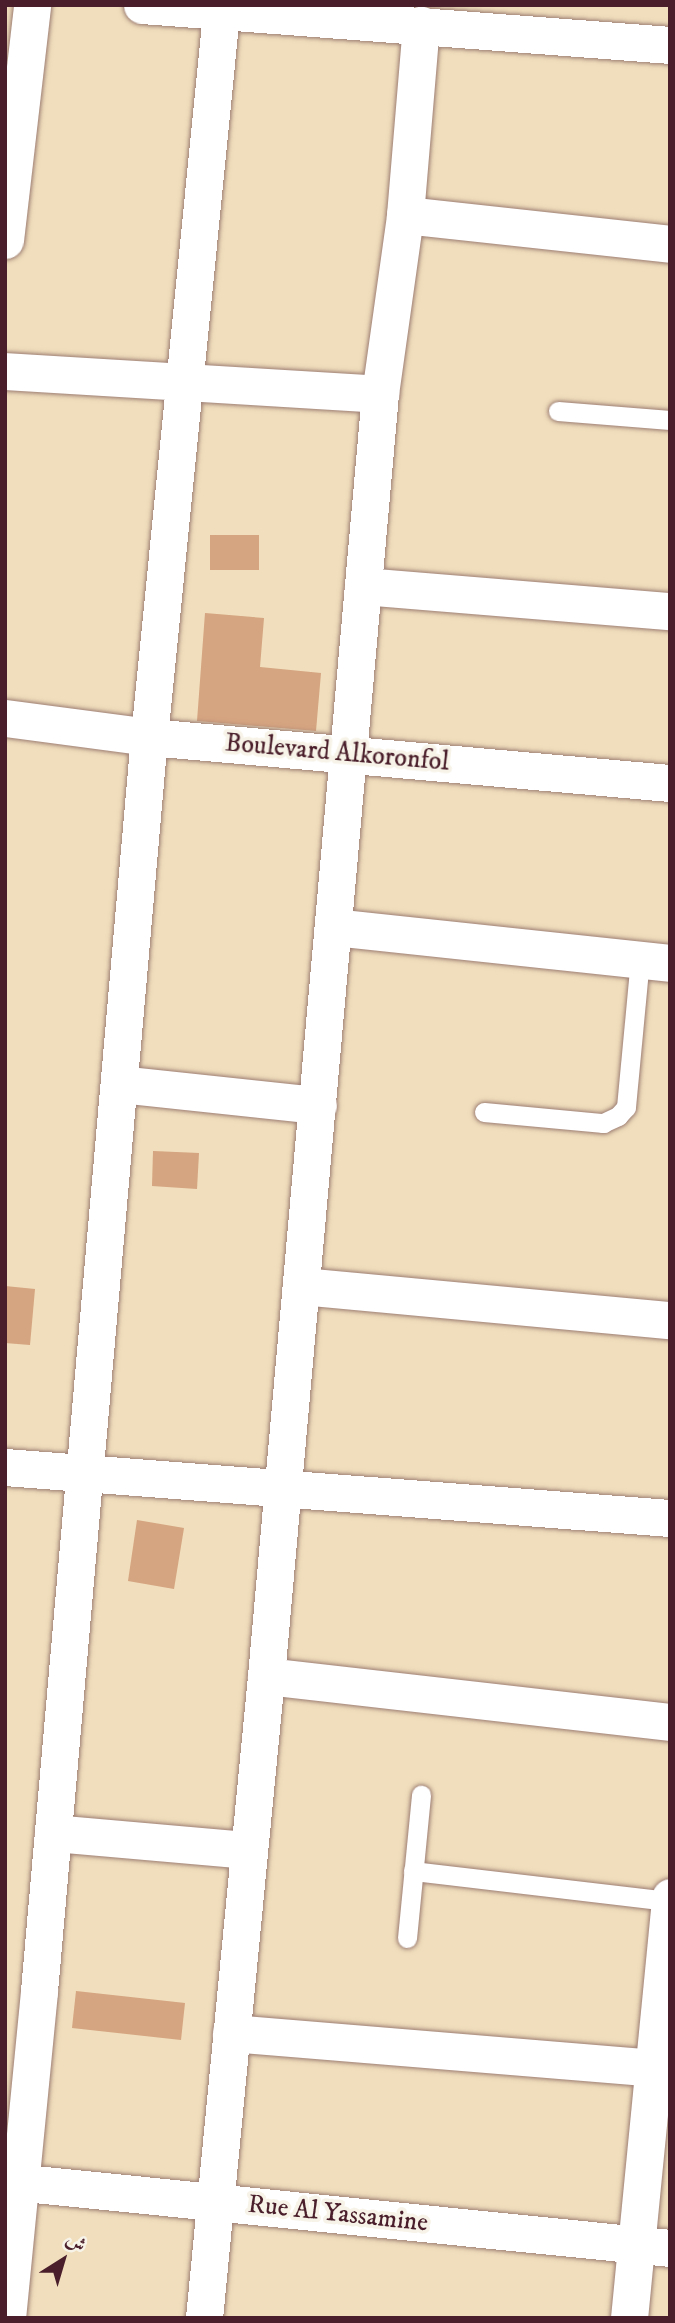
<!DOCTYPE html>
<html>
<head>
<meta charset="utf-8">
<style>
	body { margin:0 }
	#map { position:relative; width:675px; height:2323px; overflow:hidden; background:#f0debc; font-family:"IM FELL DW Pica",Amiri,serif }
	div>[style] { position:absolute }
	.building>* { inset:0; background:#d5a480 }
	.roads { filter:drop-shadow(0 0 2px #9d7e74) drop-shadow(0 0 2px #9d7e74) }
	.service>* { height:19px; margin:-9.5px; padding:0 9.5px; transform-origin:9.5px; border-radius:9.5px; background:#fff }
	.minor>* { height:37px; margin:-18.5px; padding:0 18.5px; transform-origin:18.5px; border-radius:18.5px; background:#fff }
	span { translate:-50% -50%; white-space:nowrap; text-align:center; line-height:1.15; -webkit-text-stroke:7px #f7f3e8; paint-order:stroke }
	.street-label { font-size:26px; color:#4a1f2b }
	.frame { position:absolute; inset:0; border:7px solid #4a1f2b; pointer-events:none }
	.north { position:absolute; left:28px; top:2225px; width:70px; height:70px; -webkit-text-stroke:5px #f7f3e8; paint-order:stroke; rotate:37deg; font-size:19px; font-weight:700; line-height:28px; text-align:center; color:#4a1f2b }
	.north::after { content:''; display:block; margin:auto; width:24px; height:32px; background:#4a1f2b; clip-path:polygon(50% 0,100% 100%,50% 72%,0 100%) }
</style>
</head>
<body>
<div id="map">
	<div class="building">
		<i style="clip-path:polygon(210px 535px,259px 535px,259px 570px,210px 570px)"></i>
		<i style="clip-path:polygon(205px 613px,264px 618px,260px 667px,321px 673px,316px 731px,197px 721px)"></i>
		<i style="clip-path:polygon(153px 1151px,199px 1153px,197px 1189px,152px 1186px)"></i>
		<i style="clip-path:polygon(5px 1286px,35px 1289px,30px 1345px,5px 1343px)"></i>
		<i style="clip-path:polygon(137px 1520px,184px 1528px,174px 1589px,128px 1581px)"></i>
		<i style="clip-path:polygon(76px 1991px,185px 2003px,181px 2040px,72px 2028px)"></i>
	</div>
	<div class="roads">
		<div class="service">
			<i style="left:558px;top:411px;width:112px;rotate:4.6deg"></i>
			<i style="left:484px;top:1112px;width:120px;rotate:5.3deg"></i>
			<i style="left:603px;top:1123px;width:17px;rotate:-25deg"></i>
			<i style="left:618px;top:1116px;width:12px;rotate:-48deg"></i>
			<i style="left:626px;top:1107px;width:148px;rotate:-84.6deg"></i>
			<i style="left:413px;top:1871px;width:258px;rotate:6.7deg"></i>
			<i style="left:407px;top:1938px;width:144px;rotate:-84.4deg"></i>
		</div>
		<div class="minor">
			<i style="left:142px;top:5px;width:530px;rotate:4.33deg"></i>
			<i style="left:405px;top:215px;width:267px;rotate:6.2deg"></i>
			<i style="left:5px;top:240px;width:237px;rotate:-83.4deg"></i>
			<i style="left:5px;top:371px;width:376px;rotate:3.5deg"></i>
			<i style="left:363px;top:586px;width:308px;rotate:4.7deg"></i>
			<i style="left:5px;top:718px;width:145px;rotate:7.5deg"></i>
			<i style="left:149px;top:737px;width:523px;rotate:5.05deg"></i>
			<i style="left:334px;top:927px;width:338px;rotate:6.1deg"></i>
			<i style="left:120px;top:1084px;width:199px;rotate:6.1deg"></i>
			<i style="left:301px;top:1286px;width:371px;rotate:5.3deg"></i>
			<i style="left:5px;top:1467px;width:667px;rotate:4.39deg"></i>
			<i style="left:266px;top:1676px;width:407px;rotate:6.5deg"></i>
			<i style="left:53px;top:1833px;width:195px;rotate:5deg"></i>
			<i style="left:231px;top:2033px;width:440px;rotate:4.7deg"></i>
			<i style="left:5px;top:2181px;width:668px;rotate:5.75deg"></i>
			<i style="left:7px;top:2318px;width:329px;rotate:-84.4deg"></i>
			<i style="left:39px;top:1991px;width:1259px;rotate:-84.99deg"></i>
			<i style="left:149px;top:737px;width:728px;rotate:-84.32deg"></i>
			<i style="left:204px;top:2318px;width:645px;rotate:-84.48deg"></i>
			<i style="left:266px;top:1676px;width:1287px;rotate:-84.92deg"></i>
			<i style="left:380px;top:394px;width:181px;rotate:-82deg"></i>
			<i style="left:405px;top:215px;width:191px;rotate:-85.2deg"></i>
			<i style="left:629px;top:2318px;width:423px;rotate:-84.4deg"></i>
		</div>
	</div>
	<div class="street-label">
		<span style="left:337px;top:753px;rotate:5deg">Boulevard Alkoronfol</span>
		<span style="left:338px;top:2214px;rotate:6deg">Rue Al Yassamine</span>
	</div>
	<div class="frame"></div>
	<div class="north">ش</div>
</div>
</body>
</html>
